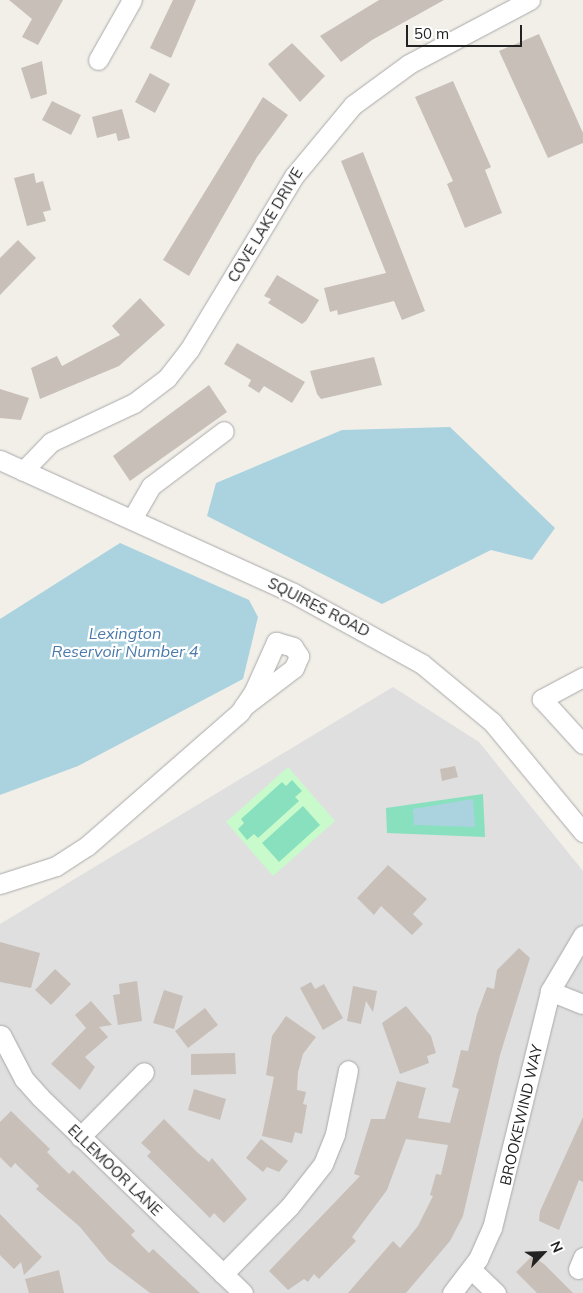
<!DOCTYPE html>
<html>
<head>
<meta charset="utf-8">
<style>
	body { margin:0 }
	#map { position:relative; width:583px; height:1293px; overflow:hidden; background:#f2efe9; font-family:Mulish,sans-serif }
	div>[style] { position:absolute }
	.residential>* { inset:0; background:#e0dfdf }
	.park>* { inset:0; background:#c8facc }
	.pitch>* { inset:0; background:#88e0be }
	.water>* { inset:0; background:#aad3df }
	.building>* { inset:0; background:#c7bfb8 }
	.roads { filter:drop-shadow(0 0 1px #a9a9a9) drop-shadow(0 0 1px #a9a9a9) }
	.minor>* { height:19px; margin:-9.5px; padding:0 9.5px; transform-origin:9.5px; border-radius:9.5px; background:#fff }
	span { translate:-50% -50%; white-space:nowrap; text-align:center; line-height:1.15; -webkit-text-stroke:4.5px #fff; paint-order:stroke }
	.street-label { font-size:15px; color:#222 }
	.water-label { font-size:16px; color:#4a7aab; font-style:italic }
	.north { position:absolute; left:518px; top:1228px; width:50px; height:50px; -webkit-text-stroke:4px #fff; paint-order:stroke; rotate:66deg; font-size:14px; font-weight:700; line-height:20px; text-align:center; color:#222 }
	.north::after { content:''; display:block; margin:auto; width:18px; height:22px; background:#222; clip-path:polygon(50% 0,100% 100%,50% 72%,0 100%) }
	.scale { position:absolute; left:406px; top:25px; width:116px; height:22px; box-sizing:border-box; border:2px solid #222; border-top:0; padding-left:6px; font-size:15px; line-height:18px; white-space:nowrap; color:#222; -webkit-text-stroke:4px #fff; paint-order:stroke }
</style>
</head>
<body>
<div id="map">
	<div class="residential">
		<i style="clip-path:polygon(393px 687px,479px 742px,583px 871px,583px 1293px,0 1293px,0 924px)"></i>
	</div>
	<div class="park">
		<i style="clip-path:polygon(288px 767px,335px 821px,273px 876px,226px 822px)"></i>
	</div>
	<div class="pitch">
		<i style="clip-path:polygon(292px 780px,302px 791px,295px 797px,299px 801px,258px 838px,254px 834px,247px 840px,238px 829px,244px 823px,241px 819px,282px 782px,286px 786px)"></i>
		<i style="clip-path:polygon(483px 794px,485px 837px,387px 833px,386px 808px)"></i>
		<i style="clip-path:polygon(303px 806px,320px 825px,279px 862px,262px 843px)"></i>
	</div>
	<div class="water">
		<i style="clip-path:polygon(450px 427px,555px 528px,532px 560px,491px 550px,382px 604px,207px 516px,216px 483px,342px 430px)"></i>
		<i style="clip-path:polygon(120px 543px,249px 600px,258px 617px,243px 679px,78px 766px,0 795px,0 619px)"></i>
		<i style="clip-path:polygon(473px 799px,475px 827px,414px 825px,413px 809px)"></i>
	</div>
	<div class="building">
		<i style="clip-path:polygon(9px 0,63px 0,38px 45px,22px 37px,32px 19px)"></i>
		<i style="clip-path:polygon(173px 0,196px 0,171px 58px,150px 48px)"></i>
		<i style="clip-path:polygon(379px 0,444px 0,372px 40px,341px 62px,320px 36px)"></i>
		<i style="clip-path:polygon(539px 34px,583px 133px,583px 143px,548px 158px,499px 51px)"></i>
		<i style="clip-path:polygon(292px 43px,325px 76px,300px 102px,268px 64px)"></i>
		<i style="clip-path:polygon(42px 61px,47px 94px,31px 99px,21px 68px)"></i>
		<i style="clip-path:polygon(150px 73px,170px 84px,155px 113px,135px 102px)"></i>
		<i style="clip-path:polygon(453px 81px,491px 167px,485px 170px,502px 213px,465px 228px,447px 184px,453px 181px,415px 97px)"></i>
		<i style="clip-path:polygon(263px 97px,288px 115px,257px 157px,189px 276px,163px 260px)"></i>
		<i style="clip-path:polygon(52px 101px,81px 115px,71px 135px,42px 120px)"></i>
		<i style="clip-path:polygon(122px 109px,130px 138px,118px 141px,116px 133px,97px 138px,92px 117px)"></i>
		<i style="clip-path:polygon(363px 152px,425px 311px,402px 320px,394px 301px,338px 315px,337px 310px,330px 312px,324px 288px,386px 273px,341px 161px)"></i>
		<i style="clip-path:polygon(34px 173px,36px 183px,43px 181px,51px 210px,43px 212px,46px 221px,27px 226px,14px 178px)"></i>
		<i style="clip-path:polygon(18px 240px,36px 258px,0 295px,0 258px)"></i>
		<i style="clip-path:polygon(277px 275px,319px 300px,306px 321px,302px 324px,268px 303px,271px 299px,264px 296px)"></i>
		<i style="clip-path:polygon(140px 298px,165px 325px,119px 366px,40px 399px,31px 368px,57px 356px,62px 366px,120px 335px,112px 326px)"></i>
		<i style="clip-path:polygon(237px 343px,305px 382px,292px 403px,264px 386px,259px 393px,248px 386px,251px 380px,224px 364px)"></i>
		<i style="clip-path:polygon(374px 357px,382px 385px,321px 399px,317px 394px,310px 371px)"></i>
		<i style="clip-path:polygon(209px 385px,227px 412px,130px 481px,113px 456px)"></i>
		<i style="clip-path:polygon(0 389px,29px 398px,21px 420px,0 418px)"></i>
		<i style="clip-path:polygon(455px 766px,458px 777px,442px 781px,440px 769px)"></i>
		<i style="clip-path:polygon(388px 865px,427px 899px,413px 914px,423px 924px,412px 935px,381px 906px,374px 915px,357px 898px)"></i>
		<i style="clip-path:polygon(0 942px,40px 953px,31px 988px,0 982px)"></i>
		<i style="clip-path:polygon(519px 948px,530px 958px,500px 1055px,463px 1216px,450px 1241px,406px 1293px,348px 1293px,393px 1241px,400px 1248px,418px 1226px,433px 1196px,430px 1195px,436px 1174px,441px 1175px,448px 1145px,406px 1139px,387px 1190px,352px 1237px,356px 1241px,319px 1279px,314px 1274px,308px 1282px,304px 1279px,288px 1290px,269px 1271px,360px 1176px,354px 1174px,371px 1119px,385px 1119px,397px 1081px,426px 1088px,418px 1118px,450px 1123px,459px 1089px,452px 1087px,461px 1050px,468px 1051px,477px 1014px,487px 987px,494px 989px,497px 970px)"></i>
		<i style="clip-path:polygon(55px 969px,71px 984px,51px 1005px,35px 990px)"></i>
		<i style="clip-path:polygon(137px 981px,142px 1021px,118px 1025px,113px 995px,120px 994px,119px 984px)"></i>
		<i style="clip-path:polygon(311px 982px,315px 989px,324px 984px,343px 1018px,323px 1030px,300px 988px)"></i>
		<i style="clip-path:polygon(353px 986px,377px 991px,373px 1012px,366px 1001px,361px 1024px,347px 1021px)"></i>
		<i style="clip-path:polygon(164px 990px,183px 996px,174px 1029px,153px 1023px)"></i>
		<i style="clip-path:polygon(91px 1001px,112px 1025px,99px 1027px,108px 1037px,85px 1057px,95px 1067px,80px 1090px,51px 1064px,86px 1028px,75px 1015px)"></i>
		<i style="clip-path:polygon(406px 1006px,431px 1036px,436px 1053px,427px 1056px,429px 1063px,400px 1074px,382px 1023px)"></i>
		<i style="clip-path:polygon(205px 1008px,218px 1025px,188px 1048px,175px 1031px)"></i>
		<i style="clip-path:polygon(286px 1016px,316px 1037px,303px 1054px,298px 1072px,297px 1090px,306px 1092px,303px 1104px,307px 1105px,302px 1134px,295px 1132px,292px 1143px,262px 1136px,274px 1077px,266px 1075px,272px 1036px)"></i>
		<i style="clip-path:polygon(235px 1053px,236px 1074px,191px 1075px,191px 1054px)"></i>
		<i style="clip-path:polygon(194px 1089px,226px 1099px,220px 1120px,188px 1110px)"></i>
		<i style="clip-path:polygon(11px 1111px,50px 1149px,47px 1152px,69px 1174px,73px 1170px,135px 1231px,131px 1235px,149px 1253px,153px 1249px,200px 1293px,150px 1293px,108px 1261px,80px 1227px,36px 1189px,39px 1186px,15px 1163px,11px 1168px,0 1157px,0 1122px)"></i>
		<i style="clip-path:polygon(583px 1117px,583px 1182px,579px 1180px,559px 1230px,539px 1221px,540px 1211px)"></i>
		<i style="clip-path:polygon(164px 1119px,198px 1153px,209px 1162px,212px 1158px,247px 1199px,224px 1223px,214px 1213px,210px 1218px,147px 1156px,151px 1152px,141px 1143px)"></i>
		<i style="clip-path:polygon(261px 1139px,288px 1161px,279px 1172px,267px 1167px,263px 1172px,246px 1158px)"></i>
		<i style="clip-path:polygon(0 1214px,42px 1257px,24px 1275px,21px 1262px,14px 1269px,0 1255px)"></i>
		<i style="clip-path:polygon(532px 1256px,544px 1264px,573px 1293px,537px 1293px,516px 1272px)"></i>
		<i style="clip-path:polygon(59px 1270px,64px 1293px,29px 1293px,25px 1279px)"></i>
	</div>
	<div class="roads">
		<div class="minor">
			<i style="left:98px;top:60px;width:69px;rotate:-60.5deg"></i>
			<i style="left:0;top:460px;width:322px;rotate:24.4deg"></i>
			<i style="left:293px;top:593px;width:147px;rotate:28.8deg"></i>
			<i style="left:422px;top:664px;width:91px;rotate:39.6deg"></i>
			<i style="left:492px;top:722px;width:143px;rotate:50.4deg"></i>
			<i style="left:23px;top:471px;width:40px;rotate:-46deg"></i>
			<i style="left:51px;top:442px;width:92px;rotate:-25.2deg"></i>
			<i style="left:134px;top:403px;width:41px;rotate:-37.1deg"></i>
			<i style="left:167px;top:378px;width:36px;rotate:-52deg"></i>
			<i style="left:189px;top:350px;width:203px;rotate:-58.9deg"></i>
			<i style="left:294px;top:176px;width:92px;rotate:-50.3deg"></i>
			<i style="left:353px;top:105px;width:69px;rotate:-36.2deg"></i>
			<i style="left:409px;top:64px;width:137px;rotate:-27.9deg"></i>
			<i style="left:132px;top:519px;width:38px;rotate:-60deg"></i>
			<i style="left:151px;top:486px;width:91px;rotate:-37deg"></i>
			<i style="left:583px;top:677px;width:47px;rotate:151.8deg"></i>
			<i style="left:542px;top:699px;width:61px;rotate:47.7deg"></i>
			<i style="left:0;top:884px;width:59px;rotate:-17.8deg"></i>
			<i style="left:56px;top:866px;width:37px;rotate:-33deg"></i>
			<i style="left:87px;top:846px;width:203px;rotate:-41.2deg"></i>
			<i style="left:240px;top:712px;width:25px;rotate:-56deg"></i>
			<i style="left:254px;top:691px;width:54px;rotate:-65.8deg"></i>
			<i style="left:276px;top:642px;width:18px;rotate:16deg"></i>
			<i style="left:293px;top:647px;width:11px;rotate:56deg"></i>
			<i style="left:299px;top:656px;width:13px;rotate:113deg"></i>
			<i style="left:294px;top:668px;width:63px;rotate:142.8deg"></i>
			<i style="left:550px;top:991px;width:35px;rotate:22deg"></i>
			<i style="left:1px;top:1035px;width:50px;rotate:62.4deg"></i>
			<i style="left:24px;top:1079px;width:24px;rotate:48deg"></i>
			<i style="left:40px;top:1097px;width:282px;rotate:44deg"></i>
			<i style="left:80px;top:1137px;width:91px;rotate:-45.4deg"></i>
			<i style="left:471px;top:1269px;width:35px;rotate:44deg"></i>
			<i style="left:578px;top:1269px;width:13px;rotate:-67deg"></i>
			<i style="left:223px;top:1274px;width:95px;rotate:-45.4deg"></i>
			<i style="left:290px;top:1206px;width:53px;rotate:-51.8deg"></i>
			<i style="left:323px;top:1164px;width:32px;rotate:-68deg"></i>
			<i style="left:335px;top:1134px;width:65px;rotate:-78.5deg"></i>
			<i style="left:452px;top:1293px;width:43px;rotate:-52.6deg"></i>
			<i style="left:478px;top:1259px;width:34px;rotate:-66deg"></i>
			<i style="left:492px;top:1228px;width:244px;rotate:-76.2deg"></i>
			<i style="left:550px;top:991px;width:65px;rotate:-59.5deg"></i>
		</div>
	</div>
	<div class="street-label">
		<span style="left:265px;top:225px;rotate:-59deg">COVE LAKE DRIVE</span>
		<span style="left:319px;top:607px;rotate:27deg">SQUIRES ROAD</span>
		<span style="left:521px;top:1115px;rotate:-77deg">BROOKEWIND WAY</span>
		<span style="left:115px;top:1170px;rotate:44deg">ELLEMOOR LANE</span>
	</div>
	<div class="water-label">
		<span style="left:125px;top:642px">Lexington<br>Reservoir Number 4</span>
	</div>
	<div class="north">N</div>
	<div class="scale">50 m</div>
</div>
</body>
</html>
